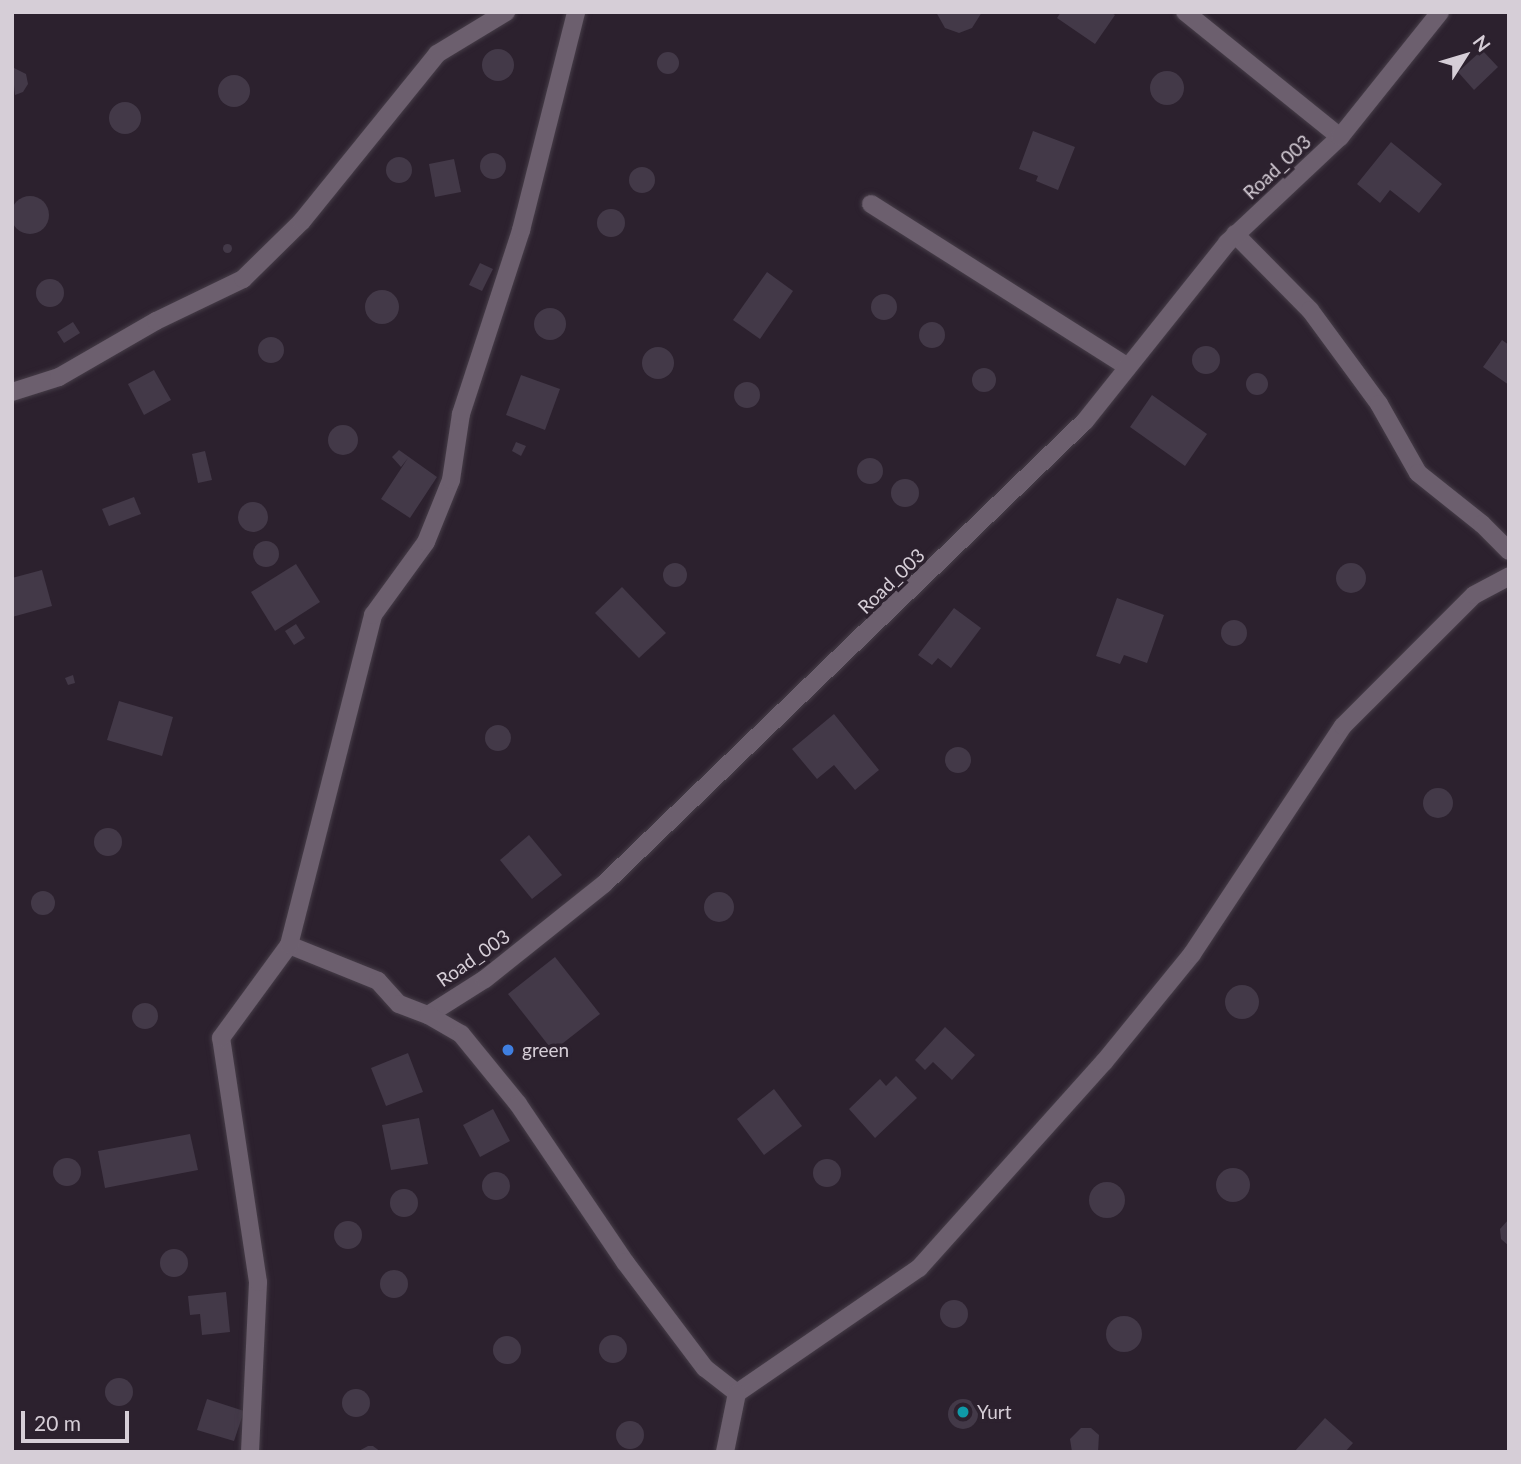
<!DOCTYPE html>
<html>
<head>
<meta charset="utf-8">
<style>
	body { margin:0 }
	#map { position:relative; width:1521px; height:1464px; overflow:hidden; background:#2c212e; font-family:Lato,sans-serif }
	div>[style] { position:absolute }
	.building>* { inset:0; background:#433948 }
	.round { border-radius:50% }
	.roads { filter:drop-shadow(0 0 2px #463d48) drop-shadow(0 0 2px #463d48) }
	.street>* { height:18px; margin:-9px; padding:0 9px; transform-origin:9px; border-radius:9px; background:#6c5f6e }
	.dots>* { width:19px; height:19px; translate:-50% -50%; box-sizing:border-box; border:4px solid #2c212e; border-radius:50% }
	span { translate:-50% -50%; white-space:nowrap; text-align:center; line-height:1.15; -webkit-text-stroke:7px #2c212e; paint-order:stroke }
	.street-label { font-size:19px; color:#d6ced7 }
	.poi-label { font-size:19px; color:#d6ced7 }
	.left { translate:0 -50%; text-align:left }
	.frame { position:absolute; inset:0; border:14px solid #d6ced7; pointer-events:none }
	.north { position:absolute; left:1430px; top:21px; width:70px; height:70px; -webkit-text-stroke:5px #2c212e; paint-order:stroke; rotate:53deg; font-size:19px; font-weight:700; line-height:28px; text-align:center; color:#d6ced7 }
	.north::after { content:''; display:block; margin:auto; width:24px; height:32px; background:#d6ced7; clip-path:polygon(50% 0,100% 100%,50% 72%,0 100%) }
	.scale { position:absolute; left:21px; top:1411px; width:108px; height:32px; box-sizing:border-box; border:4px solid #d6ced7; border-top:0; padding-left:9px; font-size:21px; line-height:24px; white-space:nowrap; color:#d6ced7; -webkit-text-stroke:5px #2c212e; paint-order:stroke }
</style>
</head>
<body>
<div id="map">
	<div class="building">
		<i style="clip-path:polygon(936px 12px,982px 12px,972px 28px,959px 33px,945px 28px)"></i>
		<i style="clip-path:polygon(1061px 12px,1110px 12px,1115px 15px,1095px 44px,1057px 18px)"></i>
		<i class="round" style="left:482px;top:49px;width:32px;height:32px"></i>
		<i style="clip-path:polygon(1482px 50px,1498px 67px,1474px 90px,1458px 72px)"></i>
		<i class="round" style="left:657px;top:52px;width:22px;height:22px"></i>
		<i style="clip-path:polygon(12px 67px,26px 74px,28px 84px,23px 92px,15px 95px)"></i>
		<i class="round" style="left:1150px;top:71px;width:34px;height:34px"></i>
		<i class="round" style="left:218px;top:75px;width:32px;height:32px"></i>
		<i class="round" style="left:109px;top:102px;width:32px;height:32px"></i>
		<i style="clip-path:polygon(1033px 131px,1075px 147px,1058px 190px,1036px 181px,1038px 176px,1019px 169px)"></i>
		<i style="clip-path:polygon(1391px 142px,1442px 184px,1419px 213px,1390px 190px,1380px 203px,1357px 184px)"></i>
		<i class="round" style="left:480px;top:153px;width:26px;height:26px"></i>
		<i class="round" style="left:386px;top:157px;width:26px;height:26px"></i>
		<i style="clip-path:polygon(454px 159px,461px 192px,435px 197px,429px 164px)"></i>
		<i class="round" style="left:629px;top:167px;width:26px;height:26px"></i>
		<i class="round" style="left:11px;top:196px;width:38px;height:38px"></i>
		<i class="round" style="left:597px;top:209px;width:28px;height:28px"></i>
		<i class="round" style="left:222.5px;top:243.5px;width:9px;height:9px"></i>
		<i style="clip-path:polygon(480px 263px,493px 269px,482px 291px,469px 285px)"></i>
		<i style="clip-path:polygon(767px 272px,793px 291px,760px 339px,733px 320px)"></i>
		<i class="round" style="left:36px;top:279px;width:28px;height:28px"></i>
		<i class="round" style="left:365px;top:290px;width:34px;height:34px"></i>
		<i class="round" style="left:871px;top:294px;width:26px;height:26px"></i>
		<i class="round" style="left:534px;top:308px;width:32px;height:32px"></i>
		<i style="clip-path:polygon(73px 322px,80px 333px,64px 343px,57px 332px)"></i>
		<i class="round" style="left:919px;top:322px;width:26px;height:26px"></i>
		<i class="round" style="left:258px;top:337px;width:26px;height:26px"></i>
		<i style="clip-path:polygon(1502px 340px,1509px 345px,1509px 385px,1483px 367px)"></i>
		<i class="round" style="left:1192px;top:346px;width:28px;height:28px"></i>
		<i class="round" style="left:642px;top:347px;width:32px;height:32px"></i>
		<i class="round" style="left:972px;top:368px;width:24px;height:24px"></i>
		<i style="clip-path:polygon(154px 370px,171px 400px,144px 415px,128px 384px)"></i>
		<i class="round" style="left:1246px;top:373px;width:22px;height:22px"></i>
		<i style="clip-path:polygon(521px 375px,560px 389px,545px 430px,506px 415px)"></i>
		<i class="round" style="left:734px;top:382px;width:26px;height:26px"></i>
		<i style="clip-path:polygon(1152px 395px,1207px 434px,1185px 466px,1130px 427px)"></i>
		<i class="round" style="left:328px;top:425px;width:30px;height:30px"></i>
		<i style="clip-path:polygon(516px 442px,526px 446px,521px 456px,512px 451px)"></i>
		<i style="clip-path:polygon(399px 450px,437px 477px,410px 518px,381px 499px,408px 458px,401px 467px,392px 457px)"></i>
		<i style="clip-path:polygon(205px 451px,212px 480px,198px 483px,192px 454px)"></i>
		<i class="round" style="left:857px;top:458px;width:26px;height:26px"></i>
		<i class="round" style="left:891px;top:479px;width:28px;height:28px"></i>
		<i style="clip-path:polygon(134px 497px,141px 514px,109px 526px,102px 509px)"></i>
		<i class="round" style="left:238px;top:502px;width:30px;height:30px"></i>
		<i class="round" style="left:253px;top:541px;width:26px;height:26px"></i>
		<i class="round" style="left:663px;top:563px;width:24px;height:24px"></i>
		<i class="round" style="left:1336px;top:563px;width:30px;height:30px"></i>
		<i style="clip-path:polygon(296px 564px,320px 602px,275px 631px,251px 592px)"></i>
		<i style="clip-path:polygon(42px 570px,52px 606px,12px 617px,12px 578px)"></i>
		<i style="clip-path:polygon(622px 587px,666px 633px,639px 658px,595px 613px)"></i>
		<i style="clip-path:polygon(1117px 598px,1164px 615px,1147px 663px,1124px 655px,1120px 664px,1096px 656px)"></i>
		<i style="clip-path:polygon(954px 608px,981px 628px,951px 668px,938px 658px,932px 665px,918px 655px)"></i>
		<i class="round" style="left:1221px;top:620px;width:26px;height:26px"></i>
		<i style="clip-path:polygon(296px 624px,305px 638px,294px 645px,285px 631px)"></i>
		<i style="clip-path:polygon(73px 675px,75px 683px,68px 685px,65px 678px)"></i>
		<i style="clip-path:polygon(119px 701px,173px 717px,162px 756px,107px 740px)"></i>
		<i style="clip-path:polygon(834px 714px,879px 770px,855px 790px,834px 765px,817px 779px,792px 749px)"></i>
		<i class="round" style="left:485px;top:725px;width:26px;height:26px"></i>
		<i class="round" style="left:945px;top:747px;width:26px;height:26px"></i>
		<i class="round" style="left:1423px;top:788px;width:30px;height:30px"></i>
		<i class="round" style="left:94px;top:828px;width:28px;height:28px"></i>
		<i style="clip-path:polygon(529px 835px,562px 875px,532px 899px,500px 860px)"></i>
		<i class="round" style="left:31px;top:891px;width:24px;height:24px"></i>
		<i class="round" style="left:704px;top:892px;width:30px;height:30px"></i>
		<i style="clip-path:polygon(555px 957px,600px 1014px,553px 1051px,508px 994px)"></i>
		<i class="round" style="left:1225px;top:985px;width:34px;height:34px"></i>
		<i class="round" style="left:132px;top:1003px;width:26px;height:26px"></i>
		<i style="clip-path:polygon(945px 1027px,975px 1055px,952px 1080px,933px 1062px,925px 1070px,915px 1060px)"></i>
		<i style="clip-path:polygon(408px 1053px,423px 1092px,386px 1106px,371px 1068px)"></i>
		<i style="clip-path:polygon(896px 1076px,917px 1098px,875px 1138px,849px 1109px,880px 1079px,886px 1086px)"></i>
		<i style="clip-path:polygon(774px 1089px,802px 1126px,764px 1155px,737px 1119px)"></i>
		<i style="clip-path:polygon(493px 1109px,510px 1141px,480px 1157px,463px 1125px)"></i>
		<i style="clip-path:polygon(419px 1118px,428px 1164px,391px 1170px,382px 1125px)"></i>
		<i style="clip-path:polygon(190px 1134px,198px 1170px,105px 1188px,98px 1151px)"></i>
		<i class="round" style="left:53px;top:1158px;width:28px;height:28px"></i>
		<i class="round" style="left:813px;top:1159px;width:28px;height:28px"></i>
		<i class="round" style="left:1216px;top:1168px;width:34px;height:34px"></i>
		<i class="round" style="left:482px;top:1172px;width:28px;height:28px"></i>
		<i class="round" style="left:1089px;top:1182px;width:36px;height:36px"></i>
		<i class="round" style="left:390px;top:1189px;width:28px;height:28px"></i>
		<i style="clip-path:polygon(1509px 1219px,1509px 1246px,1501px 1239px,1500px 1229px)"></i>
		<i class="round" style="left:334px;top:1221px;width:28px;height:28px"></i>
		<i class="round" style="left:160px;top:1249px;width:28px;height:28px"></i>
		<i class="round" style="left:380px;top:1270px;width:28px;height:28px"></i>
		<i style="clip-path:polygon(226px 1292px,230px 1332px,202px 1335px,200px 1314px,190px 1315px,188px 1296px)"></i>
		<i class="round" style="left:940px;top:1300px;width:28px;height:28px"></i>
		<i class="round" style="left:1106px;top:1316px;width:36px;height:36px"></i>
		<i class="round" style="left:599px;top:1335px;width:28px;height:28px"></i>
		<i class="round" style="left:493px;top:1336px;width:28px;height:28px"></i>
		<i class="round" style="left:105px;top:1378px;width:28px;height:28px"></i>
		<i class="round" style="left:342px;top:1389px;width:28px;height:28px"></i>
		<i style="clip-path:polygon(207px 1399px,244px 1411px,234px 1441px,197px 1430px)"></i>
		<i class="round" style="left:948px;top:1399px;width:30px;height:30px"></i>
		<i style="clip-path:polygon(1325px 1418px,1353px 1443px,1345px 1452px,1294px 1452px)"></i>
		<i class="round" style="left:616px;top:1421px;width:28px;height:28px"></i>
		<i style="clip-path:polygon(1081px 1428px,1091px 1428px,1099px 1435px,1098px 1452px,1072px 1452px,1070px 1439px)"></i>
		<i style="clip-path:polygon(368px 1446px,373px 1446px,381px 1452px,357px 1452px)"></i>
	</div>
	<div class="roads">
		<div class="street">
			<i style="left:1185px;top:12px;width:199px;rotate:38.9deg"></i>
			<i style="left:871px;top:204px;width:304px;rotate:32.4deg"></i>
			<i style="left:1235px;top:234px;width:107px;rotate:45.4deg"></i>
			<i style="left:1310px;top:310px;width:117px;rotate:53.7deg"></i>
			<i style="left:1379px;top:404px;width:79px;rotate:60.5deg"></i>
			<i style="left:1418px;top:473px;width:82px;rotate:38.6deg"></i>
			<i style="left:1482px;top:524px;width:38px;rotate:45deg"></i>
			<i style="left:12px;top:392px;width:49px;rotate:-17.7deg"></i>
			<i style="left:59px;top:377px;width:112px;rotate:-30deg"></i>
			<i style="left:156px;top:321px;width:97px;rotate:-25.8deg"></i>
			<i style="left:243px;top:279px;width:83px;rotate:-44.5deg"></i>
			<i style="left:302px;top:221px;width:215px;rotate:-51deg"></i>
			<i style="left:437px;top:54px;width:81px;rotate:-31.3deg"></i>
			<i style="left:289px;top:945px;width:96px;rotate:22deg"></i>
			<i style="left:378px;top:981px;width:31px;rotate:48deg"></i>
			<i style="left:399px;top:1004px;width:31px;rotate:21deg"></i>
			<i style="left:428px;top:1015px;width:67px;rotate:-32.3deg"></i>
			<i style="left:485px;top:979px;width:152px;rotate:-38.6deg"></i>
			<i style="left:604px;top:884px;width:668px;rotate:-43.91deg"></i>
			<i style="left:1085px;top:421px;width:228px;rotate:-51.4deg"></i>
			<i style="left:1227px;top:243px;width:155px;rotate:-43.2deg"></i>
			<i style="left:1340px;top:137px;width:160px;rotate:-51.3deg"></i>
			<i style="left:428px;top:1015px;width:38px;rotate:30deg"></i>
			<i style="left:461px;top:1034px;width:90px;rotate:50.8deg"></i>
			<i style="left:518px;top:1104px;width:191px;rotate:55.9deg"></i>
			<i style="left:625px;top:1262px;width:133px;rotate:53deg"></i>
			<i style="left:705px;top:1368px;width:41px;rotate:38deg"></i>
			<i style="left:737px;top:1393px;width:221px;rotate:-34.5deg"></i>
			<i style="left:919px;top:1268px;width:277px;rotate:-48.1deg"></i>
			<i style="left:1104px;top:1062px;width:139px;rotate:-50.8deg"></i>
			<i style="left:1192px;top:954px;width:273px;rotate:-56.5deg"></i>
			<i style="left:1343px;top:726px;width:185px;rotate:-45deg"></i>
			<i style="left:1474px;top:595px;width:40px;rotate:-28deg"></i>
			<i style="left:250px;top:1452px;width:170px;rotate:-87.3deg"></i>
			<i style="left:258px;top:1282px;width:247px;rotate:-98.6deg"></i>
			<i style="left:221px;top:1038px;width:115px;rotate:-53.8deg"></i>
			<i style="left:289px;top:945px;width:341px;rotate:-75.7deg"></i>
			<i style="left:373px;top:615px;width:90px;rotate:-54deg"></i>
			<i style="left:426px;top:542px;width:67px;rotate:-68deg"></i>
			<i style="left:451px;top:480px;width:67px;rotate:-81.4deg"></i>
			<i style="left:461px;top:414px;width:194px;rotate:-71.9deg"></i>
			<i style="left:521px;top:230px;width:225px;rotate:-75.8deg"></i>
			<i style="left:725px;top:1452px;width:60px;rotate:-78.5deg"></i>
		</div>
	</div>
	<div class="dots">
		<i style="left:508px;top:1050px;background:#3f7fe0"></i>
		<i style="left:963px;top:1412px;background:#0f9aa8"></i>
	</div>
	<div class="street-label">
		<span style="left:1277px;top:167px;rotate:-43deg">Road_003</span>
		<span style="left:891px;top:581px;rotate:-44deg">Road_003</span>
		<span style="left:473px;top:958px;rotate:-35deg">Road_003</span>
	</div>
	<div class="poi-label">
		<span class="left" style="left:522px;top:1050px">green</span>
		<span class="left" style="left:977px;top:1412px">Yurt</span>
	</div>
	<div class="frame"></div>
	<div class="north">N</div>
	<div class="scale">20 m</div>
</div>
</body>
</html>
